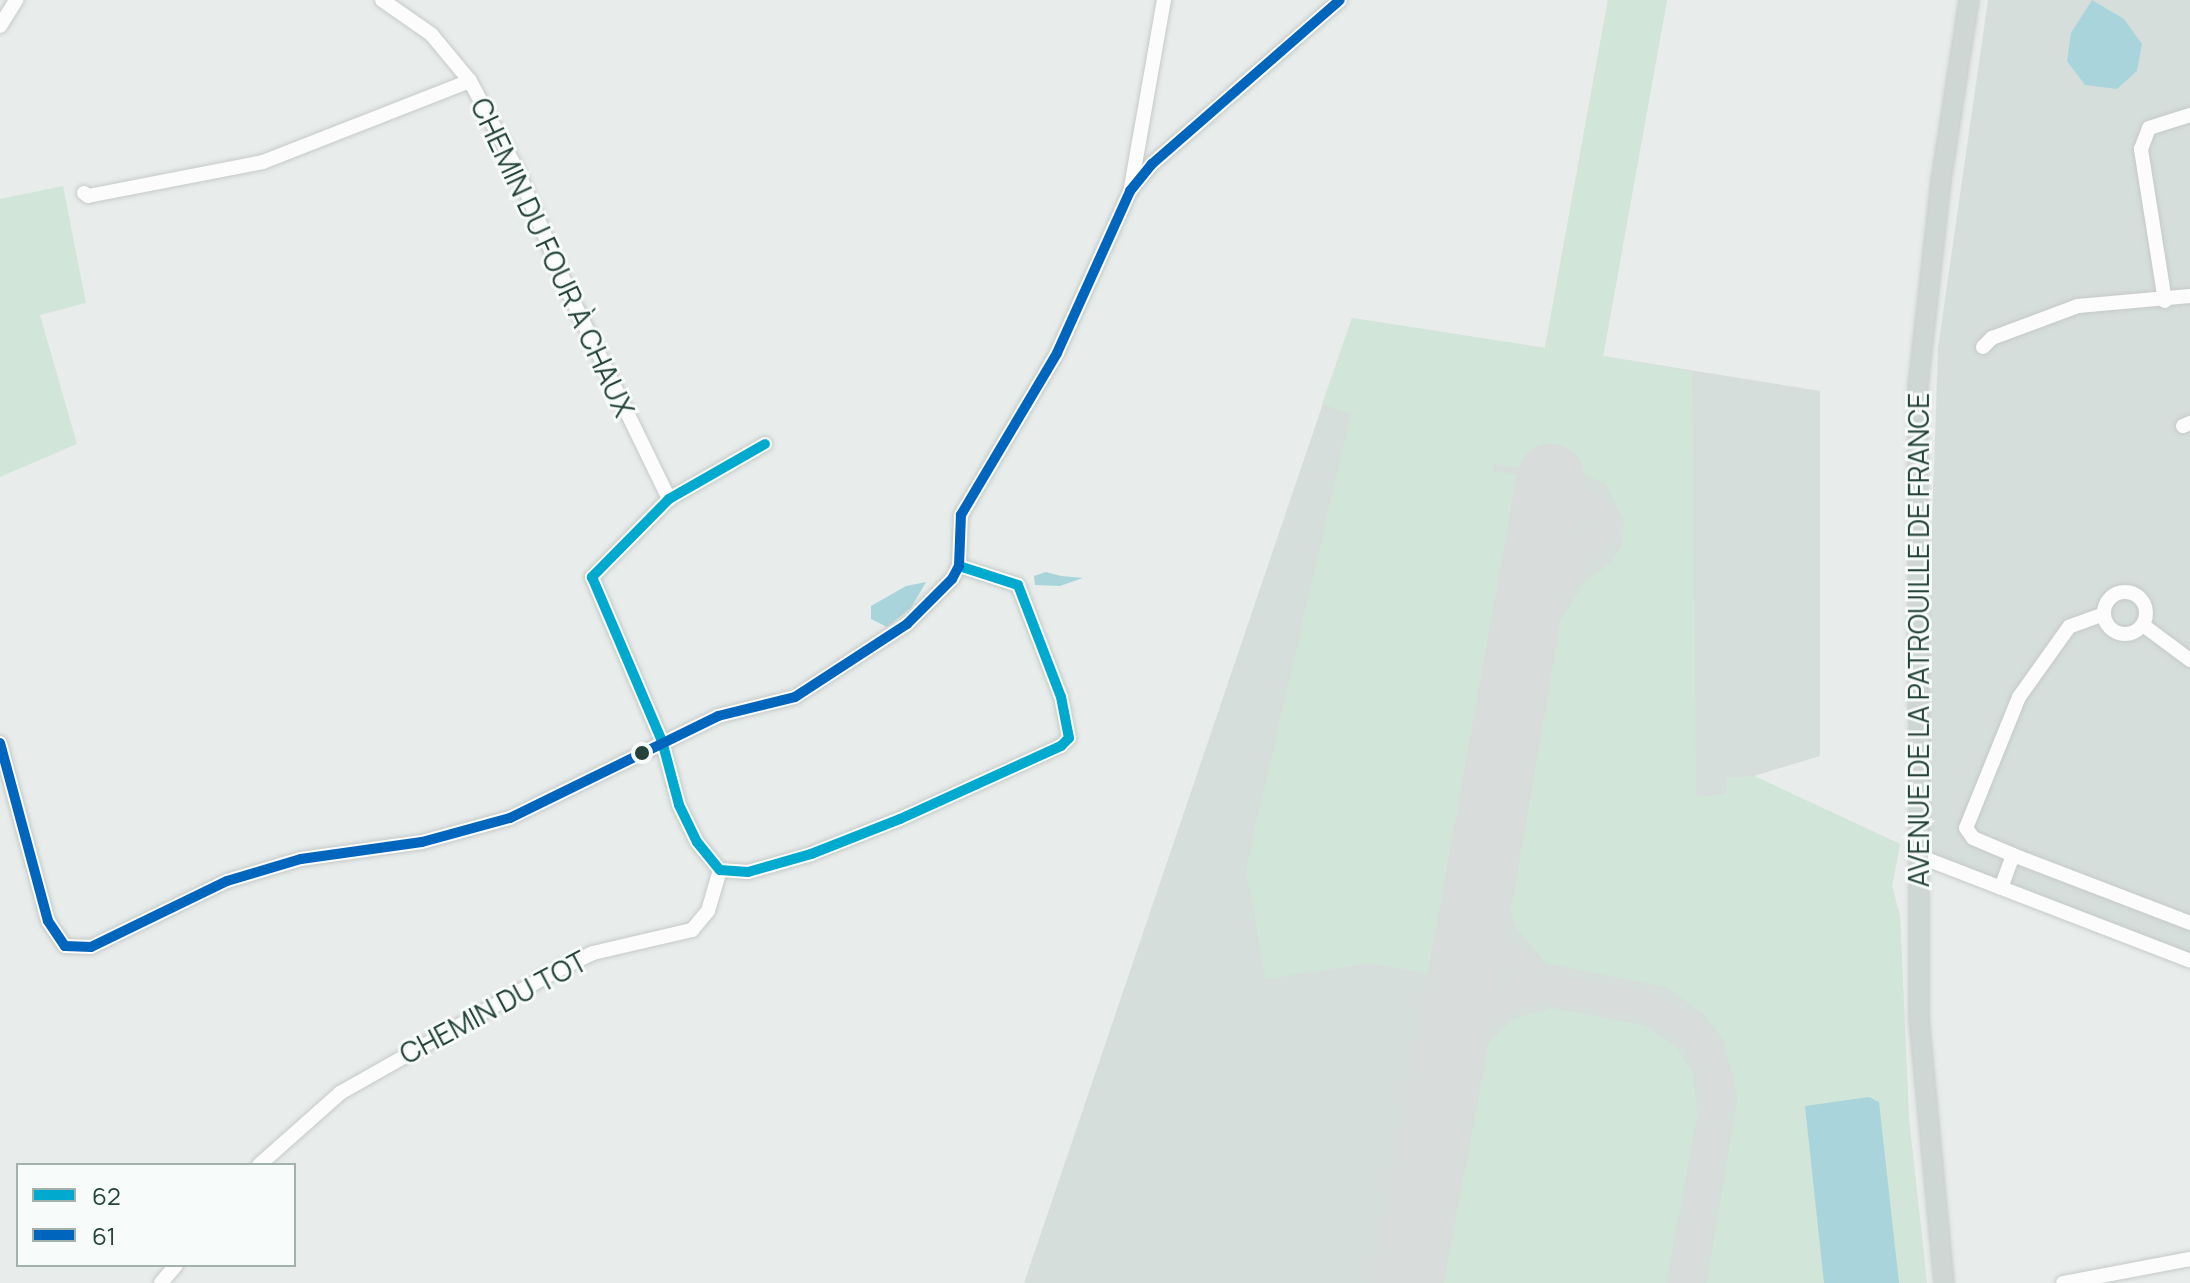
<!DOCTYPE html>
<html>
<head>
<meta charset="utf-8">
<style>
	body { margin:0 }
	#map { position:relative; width:2190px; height:1283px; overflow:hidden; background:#e8edeb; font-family:Manrope,sans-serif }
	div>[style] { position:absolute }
	.built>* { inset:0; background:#d6dedb }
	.green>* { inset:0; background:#d1e6d8 }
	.water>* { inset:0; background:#a9d4db }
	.taxiway>* { height:28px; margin:-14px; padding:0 14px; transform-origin:14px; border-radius:14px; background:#d8dddc }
	.runway>* { height:68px; margin:-34px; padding:0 34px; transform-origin:34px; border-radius:34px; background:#d8dddc }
	.roads { filter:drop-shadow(0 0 2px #c5cac8) drop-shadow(0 0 2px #c5cac8) }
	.minor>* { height:14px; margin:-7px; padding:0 7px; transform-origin:7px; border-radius:7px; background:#fcfcfc }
	.minor>.ring { margin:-7px; padding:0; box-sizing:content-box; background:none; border:14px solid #fcfcfc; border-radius:50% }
	.major>* { height:18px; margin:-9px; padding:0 9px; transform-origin:9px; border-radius:9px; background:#cfd7d5 }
	.bus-1>* { height:10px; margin:-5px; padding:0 5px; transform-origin:5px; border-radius:5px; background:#00a9ce }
	.bus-2>* { height:10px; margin:-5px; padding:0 5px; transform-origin:5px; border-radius:5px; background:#0065bd }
	.dots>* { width:22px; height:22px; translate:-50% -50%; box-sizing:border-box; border:4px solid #f7fbf9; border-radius:50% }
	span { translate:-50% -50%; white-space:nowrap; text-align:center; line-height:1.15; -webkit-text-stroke:6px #f7fbf9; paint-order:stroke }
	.street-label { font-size:28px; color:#24423a }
	.legend { position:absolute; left:16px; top:1163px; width:280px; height:104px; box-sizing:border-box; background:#f7fbf9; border:2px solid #a3b1ad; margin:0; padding:10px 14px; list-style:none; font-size:24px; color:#24423a }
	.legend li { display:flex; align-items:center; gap:16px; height:40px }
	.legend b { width:40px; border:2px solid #a3b1ad }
</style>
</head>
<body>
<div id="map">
	<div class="built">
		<i style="clip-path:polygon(1608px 0,1667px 0,1603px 356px,1820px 391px,1820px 756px,1754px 776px,1900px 844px,1892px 886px,1900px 917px,1909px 1120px,1927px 1283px,1024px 1283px,1352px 318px,1545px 348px)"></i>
		<i style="clip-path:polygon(1988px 0,2190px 0,2190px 955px,1921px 850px,1938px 348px)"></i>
	</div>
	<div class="green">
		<i style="clip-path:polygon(1608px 0,1667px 0,1603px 356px,1692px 372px,1696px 797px,1726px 794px,1727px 778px,1754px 776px,1900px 844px,1892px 886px,1900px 917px,1909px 1120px,1927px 1283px,1707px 1283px,1738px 1097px,1723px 1039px,1703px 1013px,1666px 987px,1546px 963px,1516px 927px,1511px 911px,1561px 620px,1586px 580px,1610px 564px,1623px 544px,1624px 520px,1605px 483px,1587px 476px,1493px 464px,1492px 471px,1517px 474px,1428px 973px,1369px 963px,1266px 979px,1246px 869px,1351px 414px,1322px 404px,1352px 318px,1545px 348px)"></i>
		<i style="clip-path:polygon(63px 186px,86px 303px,40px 315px,77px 444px,0 477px,0 199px)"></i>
		<i style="clip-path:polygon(1552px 1008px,1645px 1026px,1677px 1048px,1693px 1073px,1697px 1115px,1666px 1283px,1444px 1283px,1489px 1044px,1513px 1019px)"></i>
	</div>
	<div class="water">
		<i style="clip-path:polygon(2092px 0,2124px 19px,2142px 44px,2137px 71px,2117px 89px,2085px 85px,2067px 61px,2071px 33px)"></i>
		<i style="clip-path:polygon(1046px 572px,1061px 576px,1083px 578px,1060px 586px,1035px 585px,1034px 576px)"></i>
		<i style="clip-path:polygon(926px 582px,911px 608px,887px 627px,871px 619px,871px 606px,906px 586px)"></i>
		<i style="clip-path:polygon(1869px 1097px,1879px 1102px,1899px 1283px,1824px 1283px,1805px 1106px)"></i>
	</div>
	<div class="taxiway">
		<i style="left:1523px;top:635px;width:22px;rotate:-63deg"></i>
		<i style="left:1533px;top:615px;width:115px;rotate:-51.7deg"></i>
		<i style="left:1604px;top:525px;width:18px;rotate:-119deg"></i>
		<i style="left:1595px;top:509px;width:11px;rotate:-153deg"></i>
		<i style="left:1585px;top:504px;width:24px;rotate:-171deg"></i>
		<i style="left:1561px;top:500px;width:21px;rotate:141deg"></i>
		<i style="left:1478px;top:885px;width:26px;rotate:86deg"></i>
		<i style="left:1480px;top:911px;width:34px;rotate:67deg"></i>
		<i style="left:1493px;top:942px;width:48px;rotate:43.3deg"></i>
		<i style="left:1528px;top:975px;width:29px;rotate:27deg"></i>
		<i style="left:1447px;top:1059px;width:54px;rotate:-53.3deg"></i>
		<i style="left:1479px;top:1016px;width:55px;rotate:-28deg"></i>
		<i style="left:1528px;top:990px;width:27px;rotate:-2deg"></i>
		<i style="left:1555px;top:989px;width:86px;rotate:9.4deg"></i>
		<i style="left:1640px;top:1003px;width:54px;rotate:26.6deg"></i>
		<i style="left:1688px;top:1027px;width:16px;rotate:47deg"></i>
		<i style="left:1699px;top:1039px;width:47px;rotate:64.5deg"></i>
		<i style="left:1719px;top:1081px;width:205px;rotate:99.3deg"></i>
	</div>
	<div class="runway">
		<i style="left:1407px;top:1283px;width:818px;rotate:-79.86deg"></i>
	</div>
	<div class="roads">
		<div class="minor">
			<i style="left:382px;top:0;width:60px;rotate:34.8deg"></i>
			<i style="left:431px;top:34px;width:61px;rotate:50.3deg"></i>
			<i style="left:470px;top:81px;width:101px;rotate:62.2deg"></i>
			<i style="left:517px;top:170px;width:138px;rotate:67deg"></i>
			<i style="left:571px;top:297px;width:225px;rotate:64.1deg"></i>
			<i style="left:0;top:26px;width:31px;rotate:-58deg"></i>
			<i style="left:1131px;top:187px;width:190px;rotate:-80deg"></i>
			<i style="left:84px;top:193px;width:5px;rotate:37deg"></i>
			<i style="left:88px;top:196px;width:178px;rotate:-11deg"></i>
			<i style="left:263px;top:162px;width:222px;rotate:-21.4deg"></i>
			<i style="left:2165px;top:301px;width:154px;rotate:-99deg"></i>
			<i style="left:2141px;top:149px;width:22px;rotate:-69deg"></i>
			<i style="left:2149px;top:128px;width:43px;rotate:-17.6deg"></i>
			<i style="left:1983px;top:347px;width:13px;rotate:-45deg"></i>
			<i style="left:1992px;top:338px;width:92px;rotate:-20.4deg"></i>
			<i style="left:2078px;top:306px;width:112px;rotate:-5.1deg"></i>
			<i style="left:2183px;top:426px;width:8px;rotate:-23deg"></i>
			<i style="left:765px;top:444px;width:111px;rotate:150.2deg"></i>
			<i style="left:669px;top:499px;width:110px;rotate:134.6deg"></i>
			<i style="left:592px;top:577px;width:178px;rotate:66.9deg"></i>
			<i style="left:662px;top:741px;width:66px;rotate:75.1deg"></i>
			<i style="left:679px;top:805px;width:41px;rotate:64.1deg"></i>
			<i style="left:697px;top:842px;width:36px;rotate:51deg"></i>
			<i style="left:720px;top:870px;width:28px;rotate:4deg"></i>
			<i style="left:748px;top:872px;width:66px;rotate:-15.9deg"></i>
			<i style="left:811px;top:854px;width:96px;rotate:-21.5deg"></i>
			<i style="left:900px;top:819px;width:177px;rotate:-24.4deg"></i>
			<i style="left:1061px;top:746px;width:11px;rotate:-45deg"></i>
			<i style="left:1069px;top:738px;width:42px;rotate:-101deg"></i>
			<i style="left:1061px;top:697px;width:120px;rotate:-111deg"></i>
			<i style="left:1018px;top:585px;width:62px;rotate:-162.1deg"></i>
			<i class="ring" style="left:2104px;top:592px;width:28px;height:28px"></i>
			<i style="left:2104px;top:614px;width:37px;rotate:160deg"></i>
			<i style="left:2069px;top:627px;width:86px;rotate:125.5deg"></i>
			<i style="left:2019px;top:697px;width:141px;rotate:112deg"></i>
			<i style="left:1966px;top:828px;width:12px;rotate:55deg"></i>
			<i style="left:1973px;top:838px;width:43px;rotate:23deg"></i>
			<i style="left:2013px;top:855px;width:190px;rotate:21deg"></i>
			<i style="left:2143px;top:625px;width:59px;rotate:36.7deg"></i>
			<i style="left:0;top:743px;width:184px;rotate:74.9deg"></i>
			<i style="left:48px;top:921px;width:30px;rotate:56deg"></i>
			<i style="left:65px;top:946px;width:26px;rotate:2deg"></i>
			<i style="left:91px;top:947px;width:151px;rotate:-25.9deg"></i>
			<i style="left:227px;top:881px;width:77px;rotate:-16.6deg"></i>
			<i style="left:301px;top:859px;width:122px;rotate:-8deg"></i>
			<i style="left:422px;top:842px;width:91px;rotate:-15.3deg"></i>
			<i style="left:510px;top:818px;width:232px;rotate:-26.1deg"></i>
			<i style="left:718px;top:716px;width:79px;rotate:-13.9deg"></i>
			<i style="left:795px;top:697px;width:134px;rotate:-33.1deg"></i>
			<i style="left:907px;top:624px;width:64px;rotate:-45deg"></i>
			<i style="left:952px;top:579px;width:15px;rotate:-62deg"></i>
			<i style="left:959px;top:566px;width:51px;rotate:-87.8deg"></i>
			<i style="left:961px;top:515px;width:188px;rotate:-59.3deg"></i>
			<i style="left:1057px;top:353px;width:178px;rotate:-65.7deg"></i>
			<i style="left:1130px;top:191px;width:35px;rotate:-51deg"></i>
			<i style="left:1152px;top:164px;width:249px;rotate:-41.1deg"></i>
			<i style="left:1916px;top:855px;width:294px;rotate:21.1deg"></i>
			<i style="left:2001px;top:888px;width:35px;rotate:-70deg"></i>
			<i style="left:259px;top:1165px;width:108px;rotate:-41.6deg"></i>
			<i style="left:340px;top:1093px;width:246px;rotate:-29.5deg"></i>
			<i style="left:554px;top:972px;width:43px;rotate:-26deg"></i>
			<i style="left:593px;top:953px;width:102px;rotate:-13.1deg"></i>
			<i style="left:692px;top:930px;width:25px;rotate:-50deg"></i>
			<i style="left:708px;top:911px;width:43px;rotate:-73.7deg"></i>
			<i style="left:161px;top:1283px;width:23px;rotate:-50deg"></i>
			<i style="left:2063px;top:1283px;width:129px;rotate:-10.7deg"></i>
		</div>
		<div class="major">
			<i style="left:1944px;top:1283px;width:264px;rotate:-95.4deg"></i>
			<i style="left:1919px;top:1020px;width:634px;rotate:-90.09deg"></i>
			<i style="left:1918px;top:386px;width:206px;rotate:-83.6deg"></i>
			<i style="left:1941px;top:181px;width:183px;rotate:-81.2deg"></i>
		</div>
	</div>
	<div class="bus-1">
		<i style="left:765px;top:444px;width:111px;rotate:150.2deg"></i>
		<i style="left:669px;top:499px;width:110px;rotate:134.6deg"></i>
		<i style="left:592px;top:577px;width:178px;rotate:66.9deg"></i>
		<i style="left:662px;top:741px;width:66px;rotate:75.1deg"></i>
		<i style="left:679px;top:805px;width:41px;rotate:64.1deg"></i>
		<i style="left:697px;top:842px;width:36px;rotate:51deg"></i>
		<i style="left:720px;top:870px;width:28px;rotate:4deg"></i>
		<i style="left:748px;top:872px;width:66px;rotate:-15.9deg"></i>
		<i style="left:811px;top:854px;width:96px;rotate:-21.5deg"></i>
		<i style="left:900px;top:819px;width:177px;rotate:-24.4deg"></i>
		<i style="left:1061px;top:746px;width:11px;rotate:-45deg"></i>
		<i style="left:1069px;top:738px;width:42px;rotate:-101deg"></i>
		<i style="left:1061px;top:697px;width:120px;rotate:-111deg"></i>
		<i style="left:1018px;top:585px;width:62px;rotate:-162.1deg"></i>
	</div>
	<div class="bus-2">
		<i style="left:0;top:743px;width:184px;rotate:74.9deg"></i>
		<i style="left:48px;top:921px;width:30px;rotate:56deg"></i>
		<i style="left:65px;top:946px;width:26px;rotate:2deg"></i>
		<i style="left:91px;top:947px;width:151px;rotate:-25.9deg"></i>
		<i style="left:227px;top:881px;width:77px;rotate:-16.6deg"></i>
		<i style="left:301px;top:859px;width:122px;rotate:-8deg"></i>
		<i style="left:422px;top:842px;width:91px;rotate:-15.3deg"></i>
		<i style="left:510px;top:818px;width:232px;rotate:-26.1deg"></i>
		<i style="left:718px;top:716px;width:79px;rotate:-13.9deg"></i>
		<i style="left:795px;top:697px;width:134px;rotate:-33.1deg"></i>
		<i style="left:907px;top:624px;width:64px;rotate:-45deg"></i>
		<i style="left:952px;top:579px;width:15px;rotate:-62deg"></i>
		<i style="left:959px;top:566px;width:51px;rotate:-87.8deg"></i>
		<i style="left:961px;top:515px;width:188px;rotate:-59.3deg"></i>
		<i style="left:1057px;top:353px;width:178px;rotate:-65.7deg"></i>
		<i style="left:1130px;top:191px;width:35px;rotate:-51deg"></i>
		<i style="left:1152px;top:164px;width:249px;rotate:-41.1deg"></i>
	</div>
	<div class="dots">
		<i style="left:642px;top:753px;background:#24423a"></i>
	</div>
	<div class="street-label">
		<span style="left:553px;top:257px;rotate:65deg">CHEMIN DU FOUR À CHAUX</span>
		<span style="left:1918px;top:640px;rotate:-90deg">AVENUE DE LA PATROUILLE DE FRANCE</span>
		<span style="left:493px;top:1007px;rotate:-28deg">CHEMIN DU TOT</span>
	</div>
	<ul class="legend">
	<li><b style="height:10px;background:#00a9ce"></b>62</li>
	<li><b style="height:10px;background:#0065bd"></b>61</li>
	</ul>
</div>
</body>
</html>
